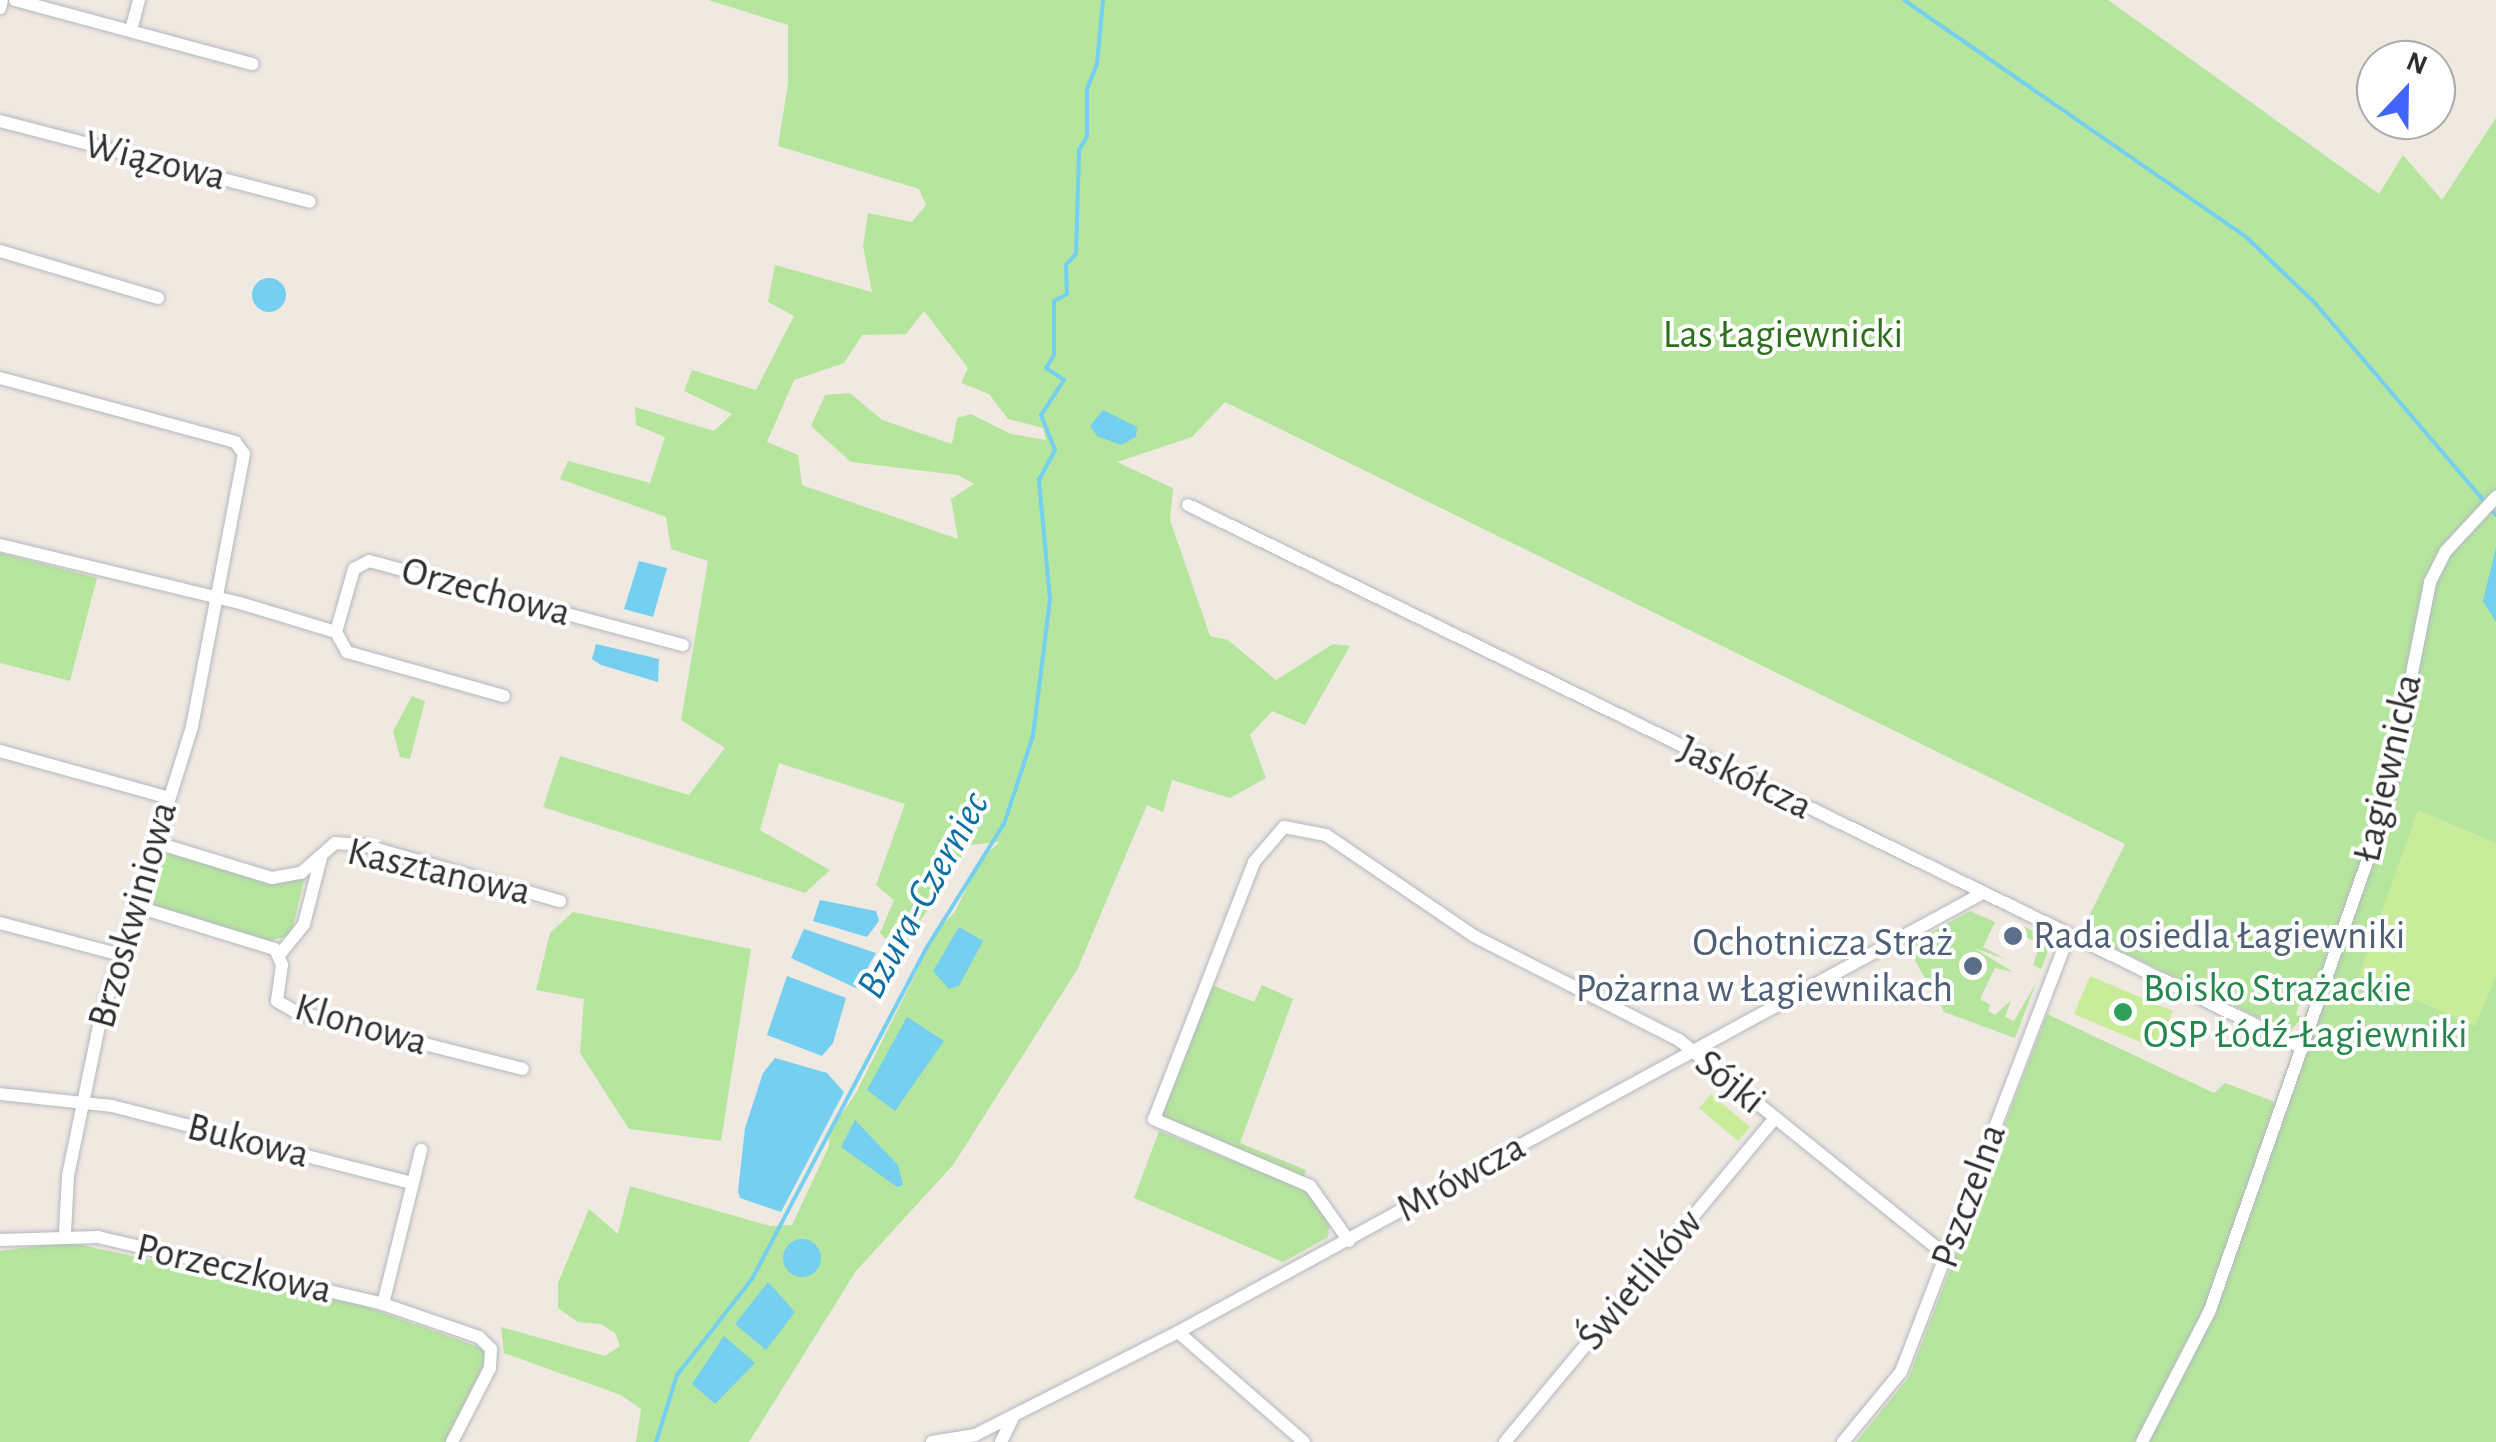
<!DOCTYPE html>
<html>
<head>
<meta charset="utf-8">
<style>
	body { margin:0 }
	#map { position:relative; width:2496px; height:1442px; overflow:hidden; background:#efe9e1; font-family:"Alegreya Sans",sans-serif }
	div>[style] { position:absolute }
	.green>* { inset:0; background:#b6e59e }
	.pitch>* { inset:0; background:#c9ec9a }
	.water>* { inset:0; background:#75cff0 }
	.round { border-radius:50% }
	.stream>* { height:4px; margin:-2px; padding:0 2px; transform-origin:2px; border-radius:2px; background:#75cff0 }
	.roads { filter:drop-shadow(0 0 2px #b4b7c1) drop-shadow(0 0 2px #b4b7c1) }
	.minor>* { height:12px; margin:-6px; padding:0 6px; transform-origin:6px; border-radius:6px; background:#fff }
	.dots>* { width:28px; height:28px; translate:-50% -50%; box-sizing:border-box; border:5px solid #fff; border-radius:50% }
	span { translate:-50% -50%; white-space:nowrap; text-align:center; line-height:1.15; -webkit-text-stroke:8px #fff; paint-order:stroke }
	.street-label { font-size:40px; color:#2e2e2e }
	.park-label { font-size:40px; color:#2c6e1b }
	.service-label { font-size:40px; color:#4e5e75 }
	.left { translate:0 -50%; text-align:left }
	.right { translate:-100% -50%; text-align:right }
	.leisure-label { font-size:40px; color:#27864d }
	.water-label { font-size:42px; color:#0d6fa3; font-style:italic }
	.north { position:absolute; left:2356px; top:40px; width:100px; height:100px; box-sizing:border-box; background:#fff; border:2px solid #ababab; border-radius:50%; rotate:22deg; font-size:28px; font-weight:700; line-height:40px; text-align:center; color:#2e2e2e }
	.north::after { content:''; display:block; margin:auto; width:35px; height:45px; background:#4264fb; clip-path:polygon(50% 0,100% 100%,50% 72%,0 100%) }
</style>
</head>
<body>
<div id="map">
	<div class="green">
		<i style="clip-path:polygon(evenodd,708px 0,2108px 0,2379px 194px,2403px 155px,2442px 200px,2496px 118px,2496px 1442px,1856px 1442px,1909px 1377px,2047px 1014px,2214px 1093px,2225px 1083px,2275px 1102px,2311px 999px,2299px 1005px,2296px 1015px,2303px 1017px,2289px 1032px,2081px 932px,2125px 844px,1225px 402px,1192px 437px,1117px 462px,1173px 488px,1170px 520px,1210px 636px,1228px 640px,1276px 680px,1333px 644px,1350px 646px,1305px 725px,1272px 711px,1250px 735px,1266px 778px,1230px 798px,1172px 780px,1163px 812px,1147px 805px,1077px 970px,953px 1165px,856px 1271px,749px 1442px,636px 1442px,641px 1409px,621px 1395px,504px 1353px,501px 1327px,605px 1356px,620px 1346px,615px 1333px,601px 1324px,578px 1322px,558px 1308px,558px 1283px,589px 1209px,618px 1234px,630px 1186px,770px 1226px,792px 1225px,829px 1146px,829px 1132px,856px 1093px,938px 929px,955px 912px,981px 858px,1000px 842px,969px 845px,900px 953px,880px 933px,894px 900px,876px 885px,905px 804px,779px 763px,760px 830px,830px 870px,805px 893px,543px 807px,560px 756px,689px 795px,725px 748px,681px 720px,708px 561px,671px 549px,666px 517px,560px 479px,568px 461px,650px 483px,665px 437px,636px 425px,635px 407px,714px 431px,732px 414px,684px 391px,692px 370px,756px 390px,794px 316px,768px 302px,775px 265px,872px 292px,863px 246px,868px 213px,912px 222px,926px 205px,919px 189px,778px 146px,788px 84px,788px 25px,708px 0,924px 311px,968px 368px,961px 383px,989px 394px,1008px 419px,1043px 428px,1046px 440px,1011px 434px,971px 414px,957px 418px,952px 444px,882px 420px,850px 393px,825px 395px,811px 426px,851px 462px,958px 475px,974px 484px,951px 499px,958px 539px,802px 485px,798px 455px,767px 442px,794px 380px,844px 363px,862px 335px,906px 334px,924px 311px)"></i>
		<i style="clip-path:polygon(0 553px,97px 578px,70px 681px,0 663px)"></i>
		<i style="clip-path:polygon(412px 696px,425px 701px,410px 759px,400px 757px,393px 731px)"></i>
		<i style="clip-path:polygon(171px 850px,281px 882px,305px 876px,291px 935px,270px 941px,148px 906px,151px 868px)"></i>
		<i style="clip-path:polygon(1970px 911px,1995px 922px,1983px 947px,2005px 959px,1974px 948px,2013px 972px,1995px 968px,1980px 999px,1990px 1005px,1988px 1011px,1995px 1015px,2011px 1000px,2005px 1017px,2014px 1021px,2036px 983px,2015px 1038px,1944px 1012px,1907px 946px)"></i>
		<i style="clip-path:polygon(573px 912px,751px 949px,721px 1141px,629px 1129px,580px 1053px,584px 999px,536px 990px,550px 933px)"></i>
		<i style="clip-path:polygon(2023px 926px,2052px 941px,2041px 969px,2033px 965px,2040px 944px,2019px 934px)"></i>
		<i style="clip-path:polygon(1262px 985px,1293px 999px,1240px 1143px,1306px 1170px,1303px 1179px,1165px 1124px,1159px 1114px,1207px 991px,1214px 986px,1254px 1002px)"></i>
		<i style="clip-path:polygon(1159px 1131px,1309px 1191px,1330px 1219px,1328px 1237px,1283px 1262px,1134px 1198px)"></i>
		<i style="clip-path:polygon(67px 1242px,361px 1305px,482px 1348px,487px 1357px,446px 1442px,0 1442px,0 1251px)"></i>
	</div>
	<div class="pitch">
		<i style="clip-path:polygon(2418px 810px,2496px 843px,2496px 977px,2475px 1026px,2359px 975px)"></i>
		<i style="clip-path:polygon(2090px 976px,2173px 1011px,2156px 1049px,2074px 1014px)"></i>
		<i style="clip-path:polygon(1711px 1094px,1750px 1127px,1738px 1141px,1699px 1108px)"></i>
	</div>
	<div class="water">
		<i class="round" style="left:252px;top:278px;width:34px;height:34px"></i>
		<i style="clip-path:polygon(1103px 410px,1137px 427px,1136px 437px,1121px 445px,1097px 436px,1090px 426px)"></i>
		<i style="clip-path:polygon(2496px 547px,2496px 622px,2483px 601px)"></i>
		<i style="clip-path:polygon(639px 561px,667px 568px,653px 617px,624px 609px)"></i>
		<i style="clip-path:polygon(596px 644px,659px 659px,658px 682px,601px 665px,592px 659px)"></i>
		<i style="clip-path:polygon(820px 900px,876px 911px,879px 921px,867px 937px,813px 921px)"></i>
		<i style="clip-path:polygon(959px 927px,983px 941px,959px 986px,949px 989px,933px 971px)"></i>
		<i style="clip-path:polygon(804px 929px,876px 953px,856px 988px,791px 958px)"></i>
		<i style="clip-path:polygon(787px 976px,846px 998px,833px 1043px,822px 1056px,767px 1035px)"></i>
		<i style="clip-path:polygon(907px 1017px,944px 1041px,895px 1111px,867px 1090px)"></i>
		<i style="clip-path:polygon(775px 1058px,827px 1073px,844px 1092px,781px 1212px,740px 1198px,738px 1191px,745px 1128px,763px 1073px)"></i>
		<i style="clip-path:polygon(855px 1120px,898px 1165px,903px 1185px,897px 1187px,841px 1147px)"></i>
		<i class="round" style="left:783px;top:1239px;width:38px;height:38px"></i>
		<i style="clip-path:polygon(768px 1282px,795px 1312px,766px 1350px,735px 1324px)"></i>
		<i style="clip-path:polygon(724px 1336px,755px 1363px,715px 1404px,692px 1384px)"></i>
	</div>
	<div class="stream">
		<i style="left:1904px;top:0;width:416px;rotate:34.7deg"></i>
		<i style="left:2246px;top:237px;width:95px;rotate:43.7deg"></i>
		<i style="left:2315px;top:303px;width:279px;rotate:49.5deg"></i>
		<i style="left:656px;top:1442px;width:70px;rotate:-72.6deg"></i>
		<i style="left:677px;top:1375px;width:122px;rotate:-52deg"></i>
		<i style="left:752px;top:1279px;width:375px;rotate:-62.2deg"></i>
		<i style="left:927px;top:947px;width:145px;rotate:-58deg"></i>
		<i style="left:1004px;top:824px;width:93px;rotate:-71.8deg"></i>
		<i style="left:1033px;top:736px;width:138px;rotate:-82.9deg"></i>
		<i style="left:1050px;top:599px;width:120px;rotate:-95.3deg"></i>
		<i style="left:1039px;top:480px;width:34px;rotate:-62deg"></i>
		<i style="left:1055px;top:450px;width:38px;rotate:-112deg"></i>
		<i style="left:1041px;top:415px;width:42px;rotate:-56.7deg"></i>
		<i style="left:1064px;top:380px;width:22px;rotate:-146deg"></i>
		<i style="left:1046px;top:368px;width:15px;rotate:-58deg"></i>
		<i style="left:1054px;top:355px;width:54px;rotate:-90deg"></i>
		<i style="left:1054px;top:301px;width:15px;rotate:-28deg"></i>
		<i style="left:1067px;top:294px;width:29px;rotate:-92deg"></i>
		<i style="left:1066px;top:265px;width:15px;rotate:-48deg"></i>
		<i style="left:1076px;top:254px;width:104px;rotate:-88.3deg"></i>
		<i style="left:1079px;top:150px;width:16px;rotate:-60deg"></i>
		<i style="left:1087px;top:136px;width:47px;rotate:-90deg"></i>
		<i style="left:1087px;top:89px;width:27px;rotate:-68deg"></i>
		<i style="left:1097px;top:64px;width:64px;rotate:-84.6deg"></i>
	</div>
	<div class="roads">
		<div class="minor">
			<i style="left:15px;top:0;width:246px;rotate:15.1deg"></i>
			<i style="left:0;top:8px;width:8px;rotate:-76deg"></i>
			<i style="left:131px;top:30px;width:31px;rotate:-75deg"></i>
			<i style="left:0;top:121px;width:320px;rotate:14.6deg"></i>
			<i style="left:0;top:251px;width:165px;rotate:16.6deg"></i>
			<i style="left:0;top:378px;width:244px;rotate:15.2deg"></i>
			<i style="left:235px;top:442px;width:15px;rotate:53deg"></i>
			<i style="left:244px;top:454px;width:278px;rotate:100.8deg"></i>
			<i style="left:192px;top:727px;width:308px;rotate:107.4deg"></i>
			<i style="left:100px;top:1021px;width:158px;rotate:101.7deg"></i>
			<i style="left:68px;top:1176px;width:57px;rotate:93deg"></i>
			<i style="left:1188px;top:505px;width:1240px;rotate:25.97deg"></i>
			<i style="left:0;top:545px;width:247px;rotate:13.6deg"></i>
			<i style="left:240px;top:603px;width:100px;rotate:16.8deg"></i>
			<i style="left:336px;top:632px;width:23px;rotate:61deg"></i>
			<i style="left:347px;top:652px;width:163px;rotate:15.7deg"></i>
			<i style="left:336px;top:632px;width:66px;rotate:-74.1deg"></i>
			<i style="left:354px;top:569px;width:17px;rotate:-28deg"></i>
			<i style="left:369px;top:561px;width:325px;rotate:15deg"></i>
			<i style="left:0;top:751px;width:172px;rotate:15.5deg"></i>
			<i style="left:154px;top:842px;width:123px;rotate:17deg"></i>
			<i style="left:272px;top:878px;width:29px;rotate:-10deg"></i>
			<i style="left:301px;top:873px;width:45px;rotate:-41.4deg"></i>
			<i style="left:335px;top:843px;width:28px;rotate:4deg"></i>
			<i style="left:363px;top:845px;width:205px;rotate:15.9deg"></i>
			<i style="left:135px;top:906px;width:146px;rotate:17.1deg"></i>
			<i style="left:275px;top:949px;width:17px;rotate:66deg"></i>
			<i style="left:282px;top:965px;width:36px;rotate:98deg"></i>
			<i style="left:277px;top:1001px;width:20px;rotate:30deg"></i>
			<i style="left:294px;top:1011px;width:236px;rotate:14.2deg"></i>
			<i style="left:0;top:923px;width:125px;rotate:14.8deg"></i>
			<i style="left:280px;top:954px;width:38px;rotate:-51deg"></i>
			<i style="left:304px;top:924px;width:68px;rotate:-75.6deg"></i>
			<i style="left:0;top:1094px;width:113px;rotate:6.1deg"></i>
			<i style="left:112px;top:1106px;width:307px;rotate:14.4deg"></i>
			<i style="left:0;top:1240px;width:98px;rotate:-1.8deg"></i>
			<i style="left:98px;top:1237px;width:293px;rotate:13.2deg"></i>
			<i style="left:383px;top:1304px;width:102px;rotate:19deg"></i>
			<i style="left:479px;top:1337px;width:17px;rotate:45deg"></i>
			<i style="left:491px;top:1349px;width:19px;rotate:93deg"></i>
			<i style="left:490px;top:1368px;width:83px;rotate:117.2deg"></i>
			<i style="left:1349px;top:1241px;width:67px;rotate:-125.3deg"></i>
			<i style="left:1310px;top:1186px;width:170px;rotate:-156.8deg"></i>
			<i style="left:1154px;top:1119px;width:276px;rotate:-68.7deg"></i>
			<i style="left:1254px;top:862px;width:46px;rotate:-49.4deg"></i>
			<i style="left:1284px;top:827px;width:43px;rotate:10.8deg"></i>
			<i style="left:1326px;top:835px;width:179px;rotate:34.3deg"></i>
			<i style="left:1474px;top:936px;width:230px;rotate:26.9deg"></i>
			<i style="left:1679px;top:1040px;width:346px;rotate:38.9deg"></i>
			<i style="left:383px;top:1304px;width:159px;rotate:-76.1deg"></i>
			<i style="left:1178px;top:1332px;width:167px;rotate:41.1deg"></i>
			<i style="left:932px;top:1442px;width:44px;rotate:-9.2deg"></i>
			<i style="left:975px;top:1435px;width:228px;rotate:-26.9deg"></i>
			<i style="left:1178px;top:1332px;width:915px;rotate:-28.61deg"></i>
			<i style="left:1001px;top:1442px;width:28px;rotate:-64deg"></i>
			<i style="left:1505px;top:1442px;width:422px;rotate:-50.2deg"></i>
			<i style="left:1843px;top:1442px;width:91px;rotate:-50.4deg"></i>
			<i style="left:1901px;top:1372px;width:468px;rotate:-69deg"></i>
			<i style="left:2142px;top:1442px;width:148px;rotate:-62.7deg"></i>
			<i style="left:2210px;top:1310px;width:527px;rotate:-70.7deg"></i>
			<i style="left:2384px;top:813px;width:236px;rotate:-78.7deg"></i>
			<i style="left:2430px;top:582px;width:35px;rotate:-63deg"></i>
			<i style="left:2446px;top:551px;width:74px;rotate:-47.2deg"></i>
		</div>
	</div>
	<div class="dots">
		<i style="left:2013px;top:936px;background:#5c6f8a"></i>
		<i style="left:1973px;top:966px;background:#5c6f8a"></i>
		<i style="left:2123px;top:1012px;background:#2e9e5b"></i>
	</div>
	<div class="street-label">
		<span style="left:155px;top:161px;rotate:14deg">Wiązowa</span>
		<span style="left:486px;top:592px;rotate:15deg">Orzechowa</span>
		<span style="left:2388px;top:768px;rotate:-77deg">Łagiewnicka</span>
		<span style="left:1745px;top:778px;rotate:26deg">Jaskółcza</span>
		<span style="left:439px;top:872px;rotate:13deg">Kasztanowa</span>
		<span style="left:133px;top:915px;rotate:-74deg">Brzoskwiniowa</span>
		<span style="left:361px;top:1025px;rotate:16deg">Klonowa</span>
		<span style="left:1730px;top:1082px;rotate:39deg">Sójki</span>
		<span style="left:248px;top:1141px;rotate:14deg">Bukowa</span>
		<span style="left:1461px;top:1178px;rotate:-29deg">Mrówcza</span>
		<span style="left:1969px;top:1196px;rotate:-70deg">Pszczelna</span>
		<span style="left:234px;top:1269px;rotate:13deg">Porzeczkowa</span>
		<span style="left:1640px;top:1280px;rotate:-50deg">Świetlików</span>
	</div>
	<div class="park-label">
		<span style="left:1783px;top:335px">Las Łagiewnicki</span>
	</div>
	<div class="service-label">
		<span class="left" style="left:2033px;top:936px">Rada osiedla Łagiewniki</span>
		<span class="right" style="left:1953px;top:966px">Ochotnicza Straż<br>Pożarna w Łagiewnikach</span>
	</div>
	<div class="leisure-label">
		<span class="left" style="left:2143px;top:1012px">Boisko Strażackie<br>OSP Łódź-Łagiewniki</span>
	</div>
	<div class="water-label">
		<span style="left:923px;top:895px;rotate:-61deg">Bzura-Czerniec</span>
	</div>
	<div class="north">N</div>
</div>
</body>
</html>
